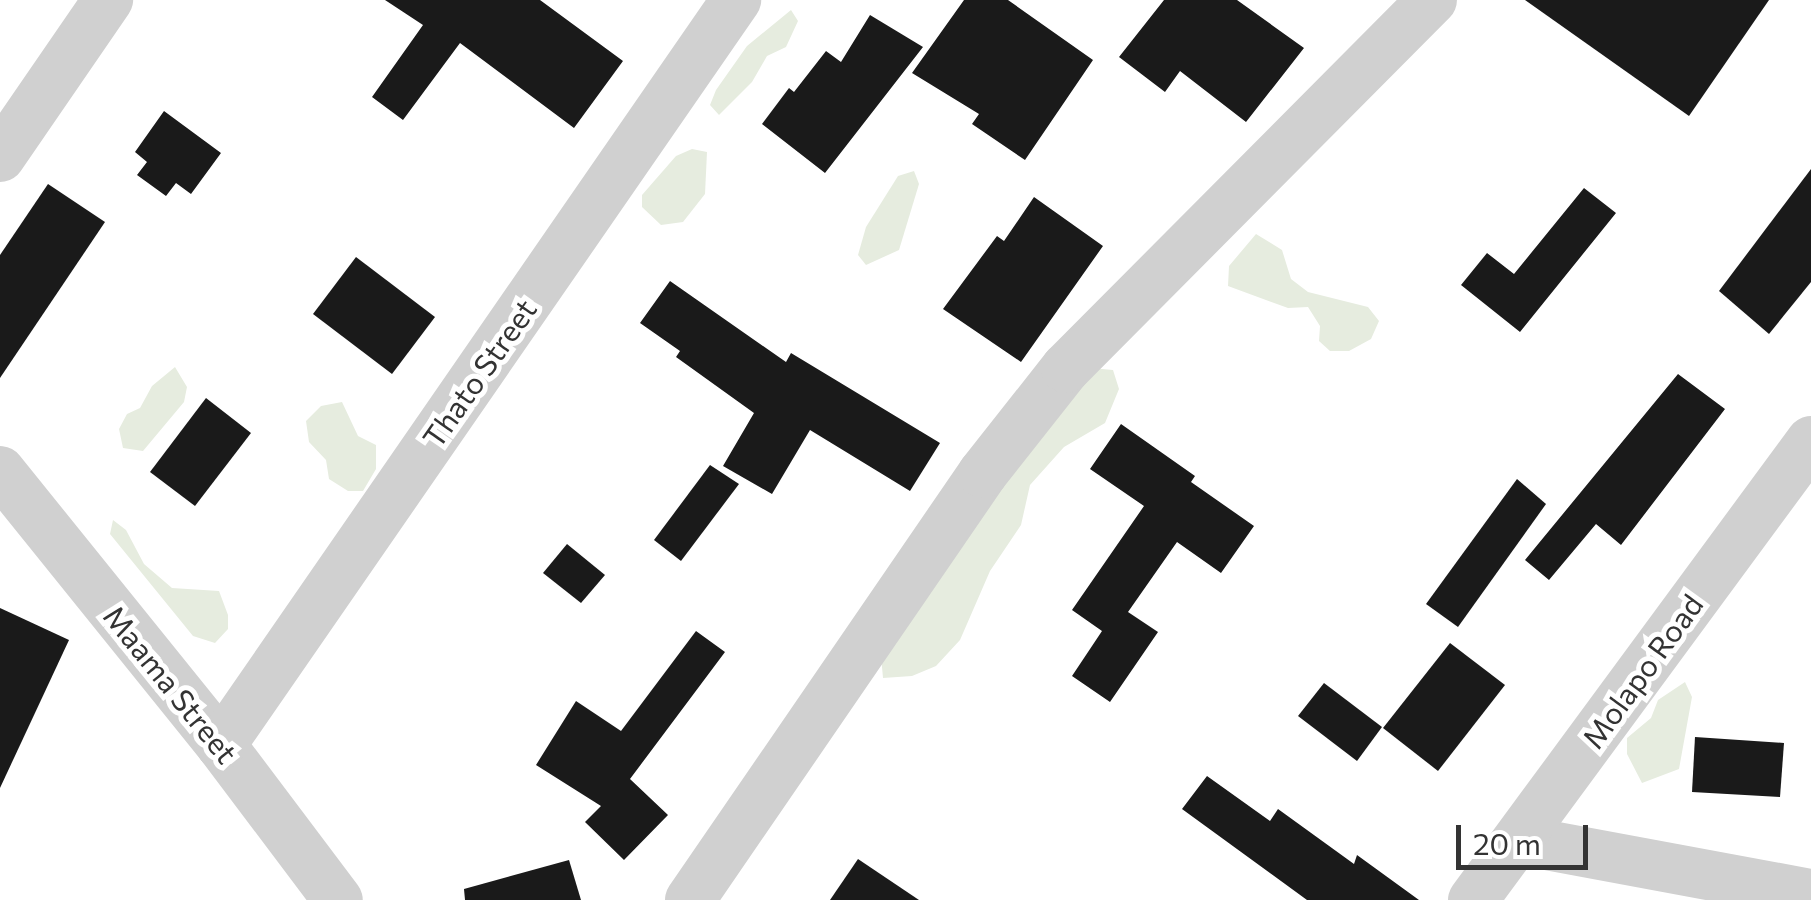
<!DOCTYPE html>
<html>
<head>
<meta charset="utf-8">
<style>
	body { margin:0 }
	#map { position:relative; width:1811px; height:900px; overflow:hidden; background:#fff; font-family:Commissioner,sans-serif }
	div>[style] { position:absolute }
	.green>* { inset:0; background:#e6ecdf }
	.building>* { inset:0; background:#1a1a1a }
	.minor>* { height:50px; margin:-25px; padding:0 25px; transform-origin:25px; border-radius:25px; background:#d0d0d0 }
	span { translate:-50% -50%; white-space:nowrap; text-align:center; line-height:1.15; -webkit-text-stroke:10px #fff; paint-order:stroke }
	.street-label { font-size:30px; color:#333 }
	.scale { position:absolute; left:1456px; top:825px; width:132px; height:45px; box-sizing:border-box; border:5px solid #333; border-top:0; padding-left:12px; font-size:30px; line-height:35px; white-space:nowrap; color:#333; -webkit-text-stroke:8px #fff; paint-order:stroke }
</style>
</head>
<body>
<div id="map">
	<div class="green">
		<i style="clip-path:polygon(791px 10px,798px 21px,786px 47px,767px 56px,752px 82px,719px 115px,710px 105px,716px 90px,747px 46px)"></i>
		<i style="clip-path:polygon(692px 149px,707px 152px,705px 194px,683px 222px,661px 225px,642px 207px,642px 195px,676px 156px)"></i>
		<i style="clip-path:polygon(914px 171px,919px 184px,899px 250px,866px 265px,858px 255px,866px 227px,898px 176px)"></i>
		<i style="clip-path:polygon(1256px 234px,1282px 250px,1291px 279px,1308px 292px,1368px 307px,1379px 321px,1371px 339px,1349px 351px,1330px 351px,1319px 341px,1320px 326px,1308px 307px,1288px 308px,1228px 286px,1229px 266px)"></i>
		<i style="clip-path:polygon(175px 367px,187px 387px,184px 402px,143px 451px,123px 448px,119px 429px,127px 414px,140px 408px,152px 386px)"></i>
		<i style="clip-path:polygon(1091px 368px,1113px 370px,1119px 389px,1105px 423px,1064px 447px,1030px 485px,1021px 525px,990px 571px,960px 640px,936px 666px,912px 676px,883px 678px,881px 656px,926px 580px)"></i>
		<i style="clip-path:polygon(342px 402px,358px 436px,376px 445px,376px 469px,363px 491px,348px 491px,329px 479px,326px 460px,309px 442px,306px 421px,321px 406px)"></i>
		<i style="clip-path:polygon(113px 520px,126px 530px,144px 564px,172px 588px,219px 591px,228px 615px,228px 629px,215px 643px,193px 636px,110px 534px)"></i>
		<i style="clip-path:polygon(1685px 682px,1692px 697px,1679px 769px,1642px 783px,1627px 754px,1627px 738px,1651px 718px,1658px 700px)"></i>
	</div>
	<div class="building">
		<i style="clip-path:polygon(385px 0,540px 0,623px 61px,574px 128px,460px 43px,403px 120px,372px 97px,423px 25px)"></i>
		<i style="clip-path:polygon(964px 0,1008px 0,1093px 60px,1025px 160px,972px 124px,979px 114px,912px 73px)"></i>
		<i style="clip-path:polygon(1164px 0,1237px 0,1304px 48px,1246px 122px,1180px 71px,1165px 92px,1119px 57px)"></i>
		<i style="clip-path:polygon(1525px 0,1769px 0,1689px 116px)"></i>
		<i style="clip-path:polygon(870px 15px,923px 47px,825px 173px,762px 124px,789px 88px,794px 92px,826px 51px,841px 62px)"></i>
		<i style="clip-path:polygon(164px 111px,221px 153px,191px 194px,176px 183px,166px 196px,137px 175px,147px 162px,135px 152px)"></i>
		<i style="clip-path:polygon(1811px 169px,1811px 282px,1769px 334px,1719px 291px)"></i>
		<i style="clip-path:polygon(48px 184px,105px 222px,0 378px,0 255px)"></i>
		<i style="clip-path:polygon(1584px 188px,1616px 213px,1520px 332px,1461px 285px,1487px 253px,1514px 274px)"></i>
		<i style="clip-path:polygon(1034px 197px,1103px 246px,1021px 362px,943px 309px,997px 236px,1004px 241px)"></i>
		<i style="clip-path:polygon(356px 257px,435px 317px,392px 374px,313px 314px)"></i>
		<i style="clip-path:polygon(670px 281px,786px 362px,791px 353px,940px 443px,910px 491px,810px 430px,772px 494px,723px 466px,754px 413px,676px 357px,680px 351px,640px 323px)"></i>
		<i style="clip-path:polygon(1678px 374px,1725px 409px,1621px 545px,1596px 524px,1549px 580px,1525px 560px)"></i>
		<i style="clip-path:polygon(206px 398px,251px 433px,195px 506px,150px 472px)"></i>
		<i style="clip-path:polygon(1121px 424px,1195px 476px,1191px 482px,1254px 526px,1221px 573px,1177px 542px,1128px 612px,1158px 632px,1110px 702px,1072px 676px,1102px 631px,1072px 610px,1144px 506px,1090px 469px)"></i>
		<i style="clip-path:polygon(710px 465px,739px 484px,681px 561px,654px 540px)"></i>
		<i style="clip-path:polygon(1517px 479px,1546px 504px,1458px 627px,1426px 604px)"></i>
		<i style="clip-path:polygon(567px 544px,605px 575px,581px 603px,543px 573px)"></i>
		<i style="clip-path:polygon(0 608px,69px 640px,0 788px)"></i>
		<i style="clip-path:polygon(696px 631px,725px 652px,630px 779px,668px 815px,624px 860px,585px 822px,601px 806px,536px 765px,576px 701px,621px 731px)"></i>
		<i style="clip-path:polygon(1450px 643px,1505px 685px,1438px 771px,1383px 728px)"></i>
		<i style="clip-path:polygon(1324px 683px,1382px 727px,1357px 761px,1298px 716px)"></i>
		<i style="clip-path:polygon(1695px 737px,1784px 743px,1780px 797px,1692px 792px)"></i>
		<i style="clip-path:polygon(1207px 776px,1270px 821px,1278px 809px,1354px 864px,1357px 855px,1419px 900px,1307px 900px,1182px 809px)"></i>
		<i style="clip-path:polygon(858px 859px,919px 900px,830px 900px)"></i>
		<i style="clip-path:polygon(569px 860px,581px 900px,465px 900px,464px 889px)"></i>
	</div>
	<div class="minor">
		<i style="left:0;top:157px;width:191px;rotate:-55.5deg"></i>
		<i style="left:0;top:471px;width:352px;rotate:51.1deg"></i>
		<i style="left:221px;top:745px;width:194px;rotate:53deg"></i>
		<i style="left:221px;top:745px;width:906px;rotate:-55.34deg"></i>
		<i style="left:1519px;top:840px;width:297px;rotate:10.5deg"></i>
		<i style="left:690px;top:900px;width:518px;rotate:-55.54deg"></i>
		<i style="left:983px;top:473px;width:134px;rotate:-51.7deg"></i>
		<i style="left:1066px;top:368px;width:519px;rotate:-45.16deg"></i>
		<i style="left:1473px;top:900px;width:570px;rotate:-53.63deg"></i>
	</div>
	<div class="street-label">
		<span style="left:479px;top:373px;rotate:-55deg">Thato Street</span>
		<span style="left:1642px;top:671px;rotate:-54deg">Molapo Road</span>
		<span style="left:171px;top:684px;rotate:51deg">Maama Street</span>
	</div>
	<div class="scale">20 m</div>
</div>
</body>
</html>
